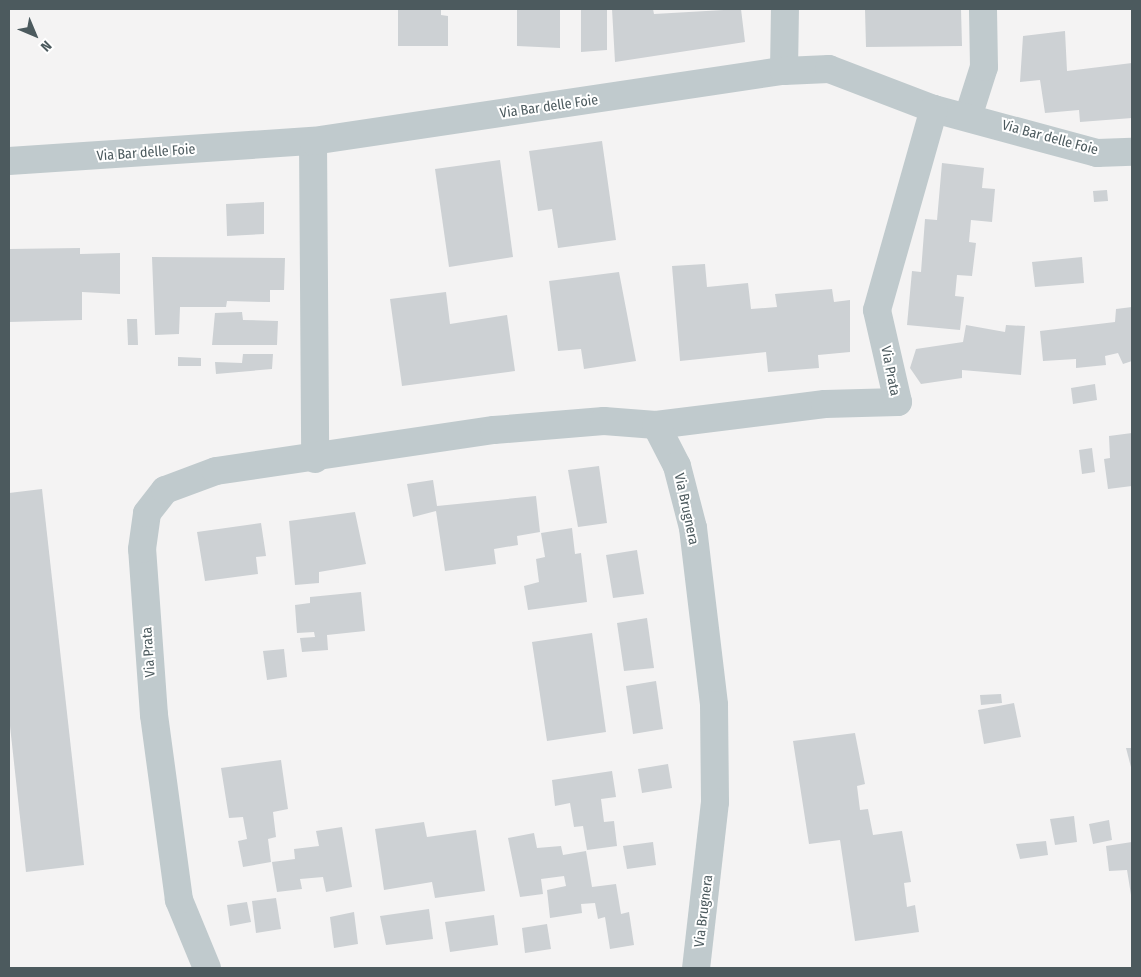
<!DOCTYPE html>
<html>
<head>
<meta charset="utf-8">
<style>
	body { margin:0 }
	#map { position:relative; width:1141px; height:977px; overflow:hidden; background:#f4f3f3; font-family:"Fira Sans Condensed",sans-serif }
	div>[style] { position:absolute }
	.building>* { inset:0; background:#cdd1d4 }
	.minor>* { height:28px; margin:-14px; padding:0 14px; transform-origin:14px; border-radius:14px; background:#c0cacd }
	span { translate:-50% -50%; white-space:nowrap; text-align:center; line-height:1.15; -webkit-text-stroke:4px #fff; paint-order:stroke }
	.street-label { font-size:14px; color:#4c5a5e }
	.frame { position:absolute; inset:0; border:10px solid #4c5a5e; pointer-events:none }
	.north { position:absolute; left:10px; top:10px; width:50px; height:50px; -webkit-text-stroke:4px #fff; paint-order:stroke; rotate:135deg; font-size:14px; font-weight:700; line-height:20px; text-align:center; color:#4c5a5e }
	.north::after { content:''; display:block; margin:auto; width:18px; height:22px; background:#4c5a5e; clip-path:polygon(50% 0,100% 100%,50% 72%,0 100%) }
</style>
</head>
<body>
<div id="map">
	<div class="building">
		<i style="clip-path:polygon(398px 9px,441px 9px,441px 15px,448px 16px,448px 46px,398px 46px)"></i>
		<i style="clip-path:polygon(517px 9px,560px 9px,560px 48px,517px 46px)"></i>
		<i style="clip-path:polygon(581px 9px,607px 9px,607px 50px,581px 52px)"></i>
		<i style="clip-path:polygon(612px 9px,653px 9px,654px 14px,741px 9px,745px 42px,615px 62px)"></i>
		<i style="clip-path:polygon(865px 9px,961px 9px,962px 46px,866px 47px)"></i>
		<i style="clip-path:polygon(1065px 31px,1067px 71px,1132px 63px,1132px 118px,1080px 122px,1079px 110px,1045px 113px,1040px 80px,1020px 82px,1023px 36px)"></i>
		<i style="clip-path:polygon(602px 141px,616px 240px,558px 248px,552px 209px,538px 211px,529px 151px)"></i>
		<i style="clip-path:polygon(500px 160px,513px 257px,449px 267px,435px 169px)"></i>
		<i style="clip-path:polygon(942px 163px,984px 168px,982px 188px,995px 189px,992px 222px,971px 220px,969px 242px,976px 243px,972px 276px,957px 275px,955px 296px,964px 297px,960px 330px,907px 325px,912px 271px,921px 272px,925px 219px,937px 220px)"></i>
		<i style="clip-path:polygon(1107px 190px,1108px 201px,1094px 202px,1093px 191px)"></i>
		<i style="clip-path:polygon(264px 202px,264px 234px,227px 236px,226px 204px)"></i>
		<i style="clip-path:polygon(80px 248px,80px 254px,120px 253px,120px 294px,82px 292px,82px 320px,9px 322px,9px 249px)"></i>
		<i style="clip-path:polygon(152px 257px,285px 258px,284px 290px,270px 290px,270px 302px,227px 301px,226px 307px,180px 307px,179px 334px,155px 335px)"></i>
		<i style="clip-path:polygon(1082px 257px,1084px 283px,1035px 287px,1032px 262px)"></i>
		<i style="clip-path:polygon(705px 264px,707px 287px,748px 283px,751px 309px,777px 307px,775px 294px,832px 289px,834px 302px,850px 300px,850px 352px,818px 355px,819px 368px,768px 372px,766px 352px,680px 361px,672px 266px)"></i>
		<i style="clip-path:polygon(619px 272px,636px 361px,584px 369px,581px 349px,558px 351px,549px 281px)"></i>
		<i style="clip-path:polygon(446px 292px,450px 324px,507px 315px,515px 371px,402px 386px,390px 299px)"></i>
		<i style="clip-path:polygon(1132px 307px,1132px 361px,1123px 364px,1118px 353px,1105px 356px,1106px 365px,1076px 368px,1076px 359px,1043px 361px,1040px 331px,1115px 322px,1116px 309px)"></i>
		<i style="clip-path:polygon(242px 312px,243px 320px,278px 321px,277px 345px,212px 345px,215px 313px)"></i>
		<i style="clip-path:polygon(127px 319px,137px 319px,138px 345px,128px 345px)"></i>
		<i style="clip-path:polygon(966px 325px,1005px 332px,1006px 325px,1025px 326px,1021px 375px,962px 370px,962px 378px,921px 384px,910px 368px,916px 349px,963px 342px)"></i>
		<i style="clip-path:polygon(243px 354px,273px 354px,272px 369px,216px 374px,215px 362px,242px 363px)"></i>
		<i style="clip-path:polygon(178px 357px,201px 358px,201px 366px,178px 366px)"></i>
		<i style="clip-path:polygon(1095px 384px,1097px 400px,1073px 404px,1071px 388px)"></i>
		<i style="clip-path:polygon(1132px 433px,1132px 486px,1108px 489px,1104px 459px,1110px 458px,1109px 436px)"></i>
		<i style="clip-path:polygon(1092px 448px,1095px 472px,1082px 474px,1079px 450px)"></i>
		<i style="clip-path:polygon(599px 466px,607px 523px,578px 527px,568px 470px)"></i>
		<i style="clip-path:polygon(433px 480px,437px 506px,536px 496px,540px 532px,517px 536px,518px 545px,494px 549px,496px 564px,445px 571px,436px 511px,413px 517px,407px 484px)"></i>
		<i style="clip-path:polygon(42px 489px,84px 865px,26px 872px,9px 717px,9px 493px)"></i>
		<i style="clip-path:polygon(355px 512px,366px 564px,319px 572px,319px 583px,295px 585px,289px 521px)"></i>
		<i style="clip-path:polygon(261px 523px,266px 556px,256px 557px,258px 574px,205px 581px,197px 532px)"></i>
		<i style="clip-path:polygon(572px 528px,575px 554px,581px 553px,587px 602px,528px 610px,524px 586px,539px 582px,536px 559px,545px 557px,541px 533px)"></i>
		<i style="clip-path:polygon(637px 550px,644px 594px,613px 598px,606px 555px)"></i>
		<i style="clip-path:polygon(361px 592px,365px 631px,327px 635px,328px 650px,302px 652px,300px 638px,315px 637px,314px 632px,297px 633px,295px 605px,310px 603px,310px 597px)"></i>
		<i style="clip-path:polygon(647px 618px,654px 668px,624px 671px,617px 623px)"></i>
		<i style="clip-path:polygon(592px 633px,606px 732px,547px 741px,532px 642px)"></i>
		<i style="clip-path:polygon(284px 649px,287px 677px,267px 680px,263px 651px)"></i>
		<i style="clip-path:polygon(656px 681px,663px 729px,633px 734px,626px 686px)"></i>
		<i style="clip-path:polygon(1001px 694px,1002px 703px,981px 705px,980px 695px)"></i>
		<i style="clip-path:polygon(1014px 703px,1021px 737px,984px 744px,978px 710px)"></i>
		<i style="clip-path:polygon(855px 733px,865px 784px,857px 786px,860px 810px,868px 809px,873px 835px,902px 831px,911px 882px,904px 883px,907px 907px,915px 905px,919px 932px,855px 941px,840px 840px,809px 844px,793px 741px)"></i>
		<i style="clip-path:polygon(1126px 748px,1132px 748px,1132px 771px)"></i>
		<i style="clip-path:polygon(281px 760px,288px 809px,273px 812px,276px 837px,268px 839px,271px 862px,243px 867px,238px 841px,247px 839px,243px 817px,229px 818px,221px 768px)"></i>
		<i style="clip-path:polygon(668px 764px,672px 788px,642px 793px,638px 769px)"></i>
		<i style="clip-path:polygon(612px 771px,616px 797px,601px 799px,604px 822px,614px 821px,617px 846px,587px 850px,583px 826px,574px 827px,570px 803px,555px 806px,552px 780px)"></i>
		<i style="clip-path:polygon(1074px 816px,1077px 842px,1055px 845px,1050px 819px)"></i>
		<i style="clip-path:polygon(1109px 820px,1112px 840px,1093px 844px,1089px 824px)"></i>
		<i style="clip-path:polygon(424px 822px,427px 837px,476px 830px,485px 891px,435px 898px,432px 882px,384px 890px,375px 829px)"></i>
		<i style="clip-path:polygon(342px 827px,352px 887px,326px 892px,323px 877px,300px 879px,302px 889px,277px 892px,272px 862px,295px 859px,294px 849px,319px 846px,316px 831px)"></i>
		<i style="clip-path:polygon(534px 833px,537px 848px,561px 846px,563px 855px,586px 851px,592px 887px,616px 884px,621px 914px,629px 912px,634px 945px,610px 949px,605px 917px,598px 919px,595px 903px,581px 904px,582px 913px,550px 918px,547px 890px,566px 886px,564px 876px,541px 879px,543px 894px,520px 897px,508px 838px)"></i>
		<i style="clip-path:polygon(1046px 841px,1048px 855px,1020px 859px,1016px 844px)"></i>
		<i style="clip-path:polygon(653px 842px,656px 865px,627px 869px,623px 846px)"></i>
		<i style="clip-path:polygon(1132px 842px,1132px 895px,1131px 895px,1127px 870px,1109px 871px,1106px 846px)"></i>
		<i style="clip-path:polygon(276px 898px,281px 929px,256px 933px,252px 901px)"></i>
		<i style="clip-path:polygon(247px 902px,251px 922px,230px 926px,227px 905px)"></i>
		<i style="clip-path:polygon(429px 909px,433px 939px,386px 945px,380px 916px)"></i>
		<i style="clip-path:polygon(354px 912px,358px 944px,334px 948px,330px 917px)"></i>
		<i style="clip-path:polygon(494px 915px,498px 945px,450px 952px,445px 922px)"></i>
		<i style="clip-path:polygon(547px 924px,551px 949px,525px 953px,522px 928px)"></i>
	</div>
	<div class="minor">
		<i style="left:784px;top:71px;width:62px;rotate:-89.1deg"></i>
		<i style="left:968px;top:117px;width:52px;rotate:-72.3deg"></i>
		<i style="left:984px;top:67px;width:58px;rotate:-91deg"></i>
		<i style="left:313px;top:141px;width:318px;rotate:89.6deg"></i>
		<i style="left:9px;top:161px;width:305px;rotate:-3.8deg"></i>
		<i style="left:313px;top:141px;width:476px;rotate:-8.5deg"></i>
		<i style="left:784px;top:71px;width:45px;rotate:-2.5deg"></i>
		<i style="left:829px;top:69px;width:112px;rotate:20.9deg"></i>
		<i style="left:934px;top:109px;width:169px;rotate:15.1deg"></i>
		<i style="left:1097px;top:153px;width:35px;rotate:-2deg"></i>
		<i style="left:656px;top:425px;width:170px;rotate:-7.1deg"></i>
		<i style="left:825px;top:404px;width:73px;rotate:-1.6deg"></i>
		<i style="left:898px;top:402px;width:94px;rotate:-102.9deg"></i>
		<i style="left:877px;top:310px;width:209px;rotate:-74.2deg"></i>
		<i style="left:207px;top:968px;width:74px;rotate:-112.4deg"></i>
		<i style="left:179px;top:900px;width:187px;rotate:-97.7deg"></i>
		<i style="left:154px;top:715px;width:166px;rotate:-94.1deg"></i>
		<i style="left:142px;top:549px;width:36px;rotate:-82deg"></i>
		<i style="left:147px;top:513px;width:29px;rotate:-52deg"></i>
		<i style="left:165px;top:490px;width:54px;rotate:-20.4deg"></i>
		<i style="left:216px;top:471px;width:281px;rotate:-8.4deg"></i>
		<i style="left:494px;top:430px;width:110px;rotate:-4.7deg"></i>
		<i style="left:604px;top:421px;width:52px;rotate:4.4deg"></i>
		<i style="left:656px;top:425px;width:46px;rotate:62.9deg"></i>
		<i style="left:677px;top:466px;width:64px;rotate:75.5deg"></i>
		<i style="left:693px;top:528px;width:178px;rotate:83.2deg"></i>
		<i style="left:714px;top:705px;width:97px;rotate:89.4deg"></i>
		<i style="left:715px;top:802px;width:167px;rotate:96.5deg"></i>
	</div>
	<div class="street-label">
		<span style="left:549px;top:107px;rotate:-8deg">Via Bar delle Foie</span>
		<span style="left:1050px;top:138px;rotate:15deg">Via Bar delle Foie</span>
		<span style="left:146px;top:153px;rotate:-4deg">Via Bar delle Foie</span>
		<span style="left:890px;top:371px;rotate:79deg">Via Prata</span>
		<span style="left:686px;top:509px;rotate:78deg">Via Brugnera</span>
		<span style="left:149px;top:652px;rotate:-94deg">Via Prata</span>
		<span style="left:704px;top:911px;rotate:-83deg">Via Brugnera</span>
	</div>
	<div class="frame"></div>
	<div class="north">N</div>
</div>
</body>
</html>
